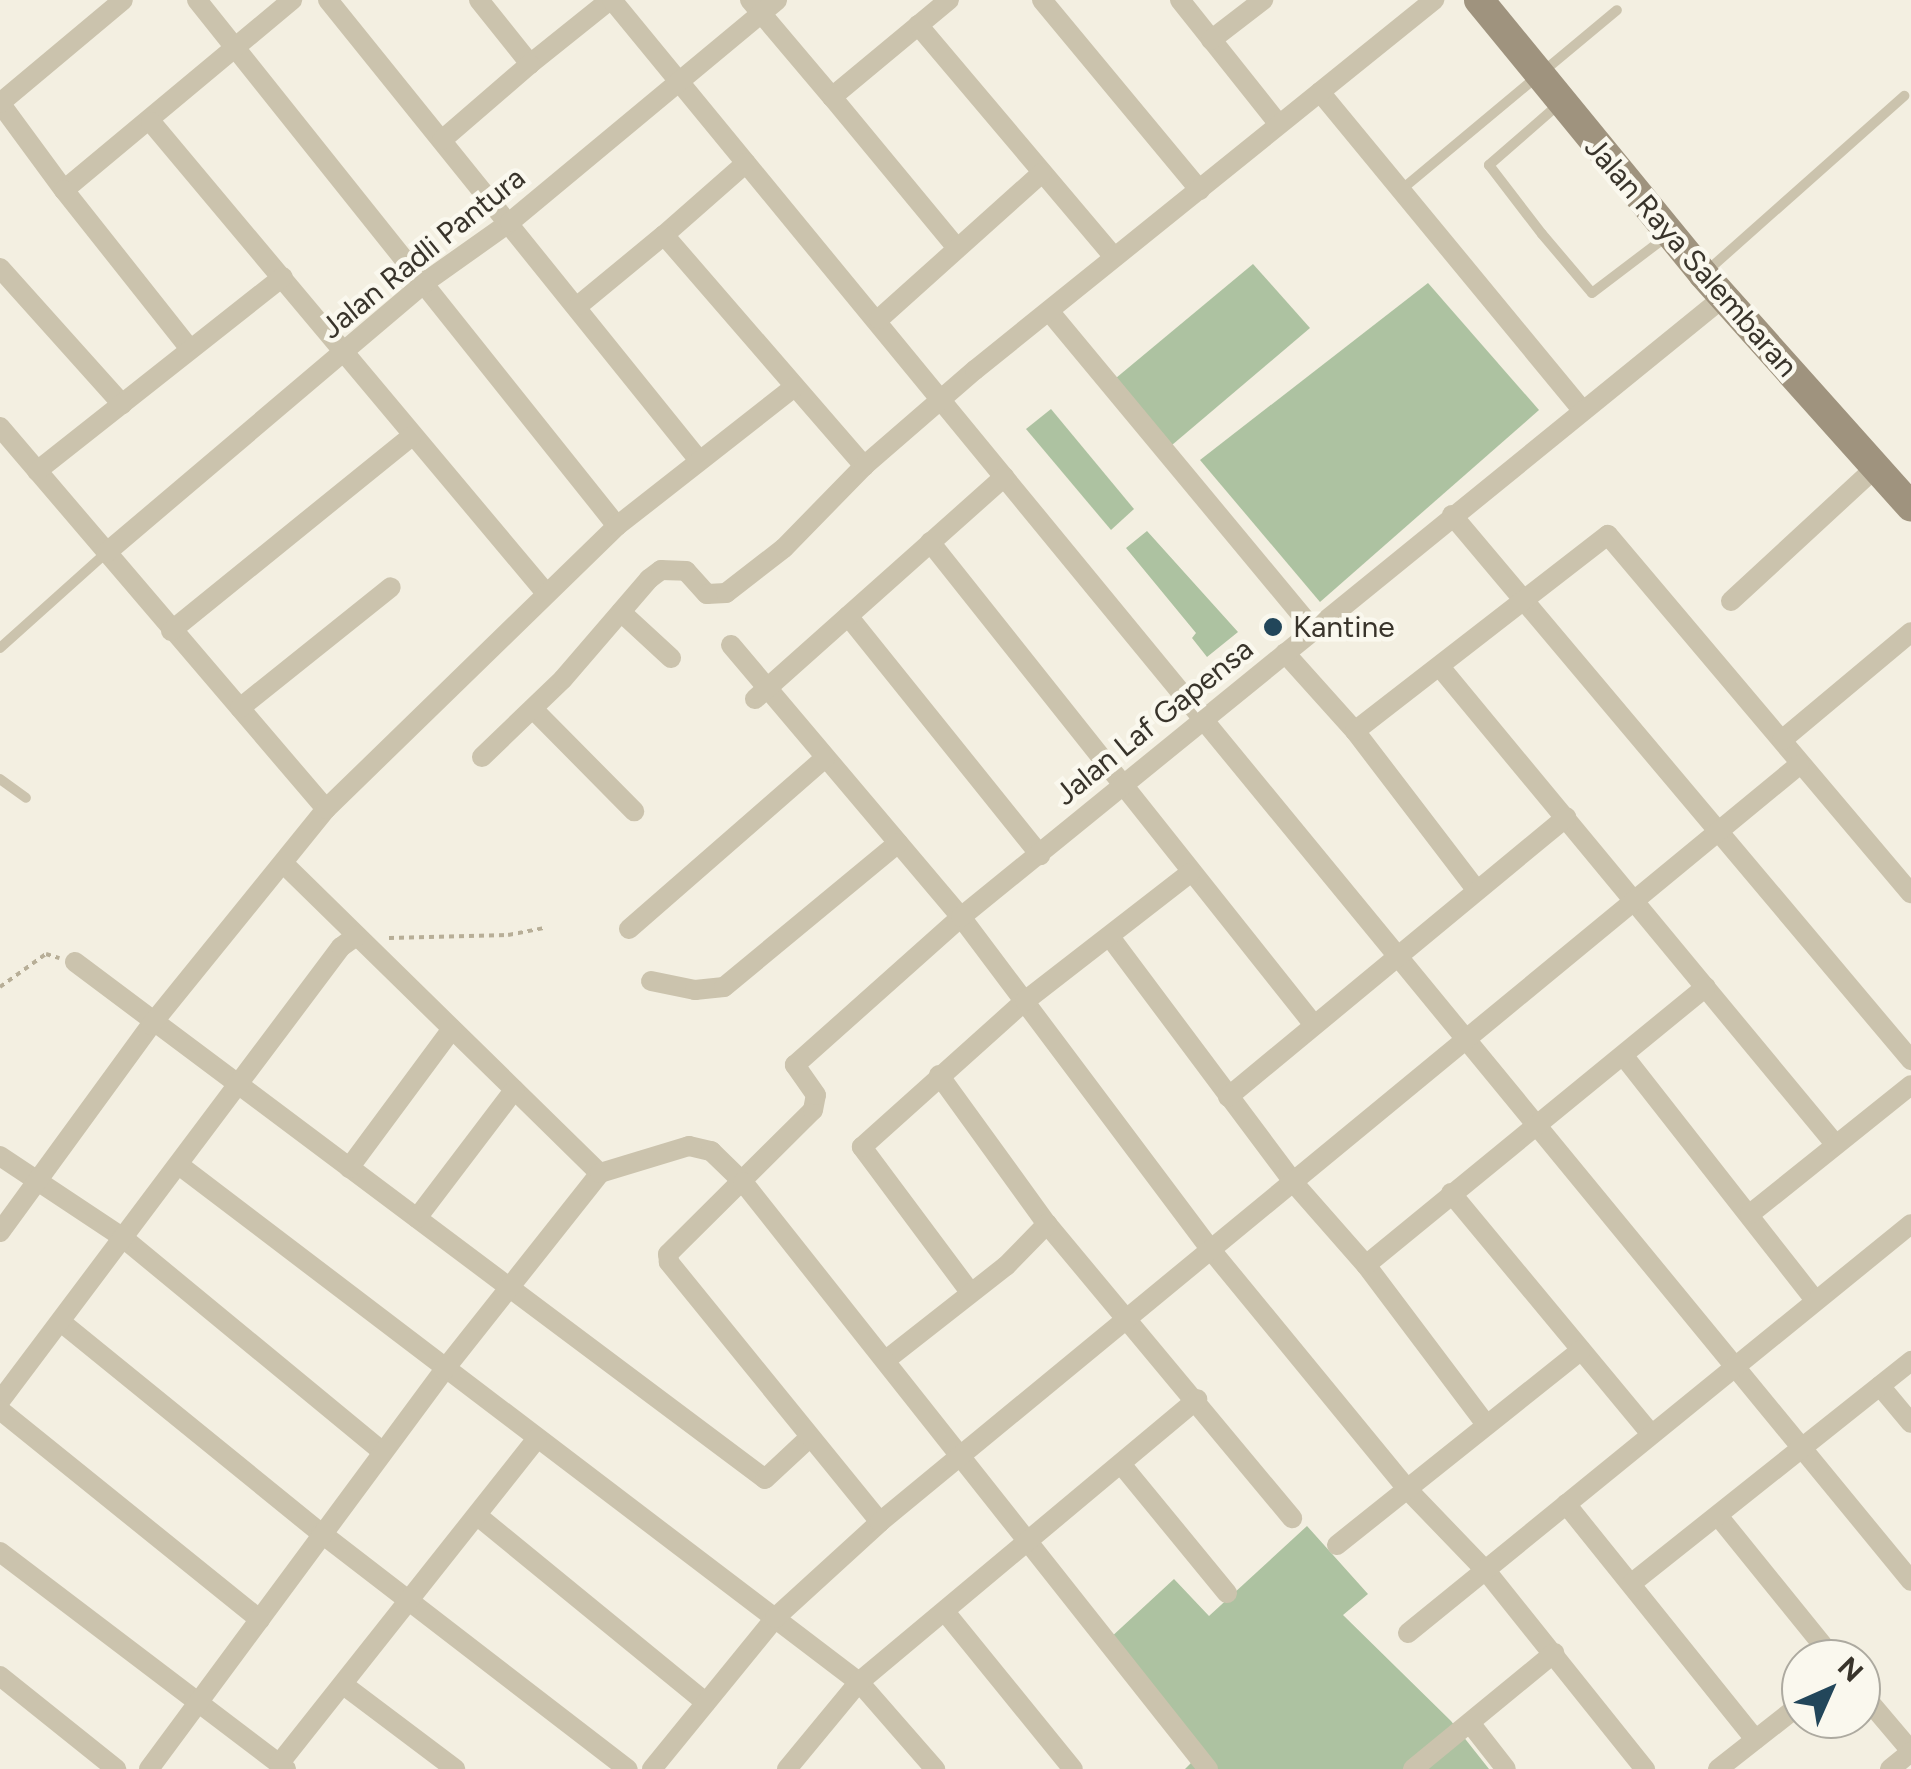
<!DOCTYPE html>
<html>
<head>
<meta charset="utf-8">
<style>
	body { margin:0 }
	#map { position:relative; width:1911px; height:1769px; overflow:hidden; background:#f3efe1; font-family:Figtree,sans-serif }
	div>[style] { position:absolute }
	.green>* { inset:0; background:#adc2a1 }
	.path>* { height:4px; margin-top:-2px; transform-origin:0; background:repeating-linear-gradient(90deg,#b7ae97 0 5px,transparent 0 10px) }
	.lane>* { height:10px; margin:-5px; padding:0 5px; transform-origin:5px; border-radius:5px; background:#cbc3ad }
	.street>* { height:20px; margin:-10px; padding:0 10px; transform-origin:10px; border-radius:10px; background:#cbc3ad }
	.secondary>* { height:30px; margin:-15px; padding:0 15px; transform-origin:15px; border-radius:15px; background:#9f937e }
	.dots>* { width:28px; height:28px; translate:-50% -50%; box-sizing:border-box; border:5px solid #faf8ee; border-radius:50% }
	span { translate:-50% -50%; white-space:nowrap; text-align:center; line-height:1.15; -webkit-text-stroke:9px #faf8ee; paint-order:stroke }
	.street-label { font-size:30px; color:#39342b }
	.poi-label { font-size:30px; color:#39342b }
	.left { translate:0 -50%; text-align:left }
	.north { position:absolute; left:1781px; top:1639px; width:100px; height:100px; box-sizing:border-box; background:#faf8ee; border:2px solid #adaaa0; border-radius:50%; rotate:45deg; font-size:28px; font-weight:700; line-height:40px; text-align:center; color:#39342b }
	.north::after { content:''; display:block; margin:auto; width:35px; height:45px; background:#22465a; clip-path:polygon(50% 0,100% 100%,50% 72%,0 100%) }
</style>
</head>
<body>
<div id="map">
	<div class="green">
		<i style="clip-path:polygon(1253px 264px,1310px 328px,1172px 445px,1116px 378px)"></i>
		<i style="clip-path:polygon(1428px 283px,1539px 410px,1320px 602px,1200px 460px)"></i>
		<i style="clip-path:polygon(1051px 409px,1134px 509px,1111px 530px,1026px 429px)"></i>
		<i style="clip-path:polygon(1147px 531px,1238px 632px,1207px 657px,1192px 638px,1196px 633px,1126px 548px)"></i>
		<i style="clip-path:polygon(1307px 1526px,1368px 1594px,1343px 1615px,1451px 1721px,1489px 1769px,1185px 1769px,1193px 1761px,1109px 1639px,1174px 1579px,1209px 1616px)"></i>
	</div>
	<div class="path">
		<i style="left:389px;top:938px;width:119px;rotate:-1.4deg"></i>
		<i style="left:508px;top:935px;width:36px;rotate:-11deg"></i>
		<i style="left:0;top:987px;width:57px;rotate:-35.7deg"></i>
		<i style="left:46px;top:954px;width:14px;rotate:17deg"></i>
	</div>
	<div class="lane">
		<i style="left:1559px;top:104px;width:93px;rotate:138.9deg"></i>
		<i style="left:1489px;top:165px;width:87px;rotate:52.5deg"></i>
		<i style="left:1542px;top:234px;width:77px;rotate:49.7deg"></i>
		<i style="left:1592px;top:293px;width:94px;rotate:-37.2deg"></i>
		<i style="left:1401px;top:190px;width:281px;rotate:-39.8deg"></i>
		<i style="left:1707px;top:271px;width:264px;rotate:-41.6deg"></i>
		<i style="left:0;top:648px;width:142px;rotate:-41.9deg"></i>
		<i style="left:0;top:779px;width:32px;rotate:36deg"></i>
	</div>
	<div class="street">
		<i style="left:197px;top:0;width:673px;rotate:51.39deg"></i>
		<i style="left:328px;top:0;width:590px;rotate:51.13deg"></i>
		<i style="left:479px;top:0;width:82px;rotate:51.4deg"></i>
		<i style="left:530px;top:64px;width:102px;rotate:-38.7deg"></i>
		<i style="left:612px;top:0;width:2046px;rotate:50.59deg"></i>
		<i style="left:750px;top:0;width:127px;rotate:49.8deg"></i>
		<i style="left:832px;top:97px;width:152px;rotate:-39.7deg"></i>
		<i style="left:1042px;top:0;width:247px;rotate:50.3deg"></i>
		<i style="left:1180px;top:0;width:157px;rotate:51.5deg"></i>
		<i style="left:918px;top:25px;width:304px;rotate:49.8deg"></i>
		<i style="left:1211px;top:40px;width:66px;rotate:-37.6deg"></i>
		<i style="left:1320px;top:92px;width:411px;rotate:50.5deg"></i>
		<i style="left:832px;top:97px;width:195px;rotate:50.4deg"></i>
		<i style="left:0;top:103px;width:108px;rotate:53.7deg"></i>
		<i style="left:64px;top:190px;width:297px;rotate:-39.8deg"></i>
		<i style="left:0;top:103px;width:160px;rotate:-39.9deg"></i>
		<i style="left:151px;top:122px;width:615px;rotate:50.02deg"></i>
		<i style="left:442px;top:140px;width:116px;rotate:-40.8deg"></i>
		<i style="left:746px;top:163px;width:109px;rotate:138.7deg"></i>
		<i style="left:664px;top:235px;width:306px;rotate:49.1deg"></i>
		<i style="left:64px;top:190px;width:203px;rotate:51.6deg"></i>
		<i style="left:0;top:268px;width:183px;rotate:48.1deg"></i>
		<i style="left:579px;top:305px;width:110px;rotate:-39.5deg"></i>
		<i style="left:1049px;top:311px;width:416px;rotate:50.3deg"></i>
		<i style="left:879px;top:319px;width:219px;rotate:-41.9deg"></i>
		<i style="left:0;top:427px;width:502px;rotate:49.52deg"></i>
		<i style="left:37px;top:471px;width:313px;rotate:-38.3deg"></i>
		<i style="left:1452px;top:515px;width:713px;rotate:49.9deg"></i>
		<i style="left:930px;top:542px;width:617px;rotate:51.51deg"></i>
		<i style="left:106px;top:553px;width:417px;rotate:-40.3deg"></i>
		<i style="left:424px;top:283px;width:105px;rotate:-35.3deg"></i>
		<i style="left:510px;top:222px;width:347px;rotate:-39.7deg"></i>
		<i style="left:1731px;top:601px;width:197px;rotate:-42.7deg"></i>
		<i style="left:621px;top:612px;width:68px;rotate:42.6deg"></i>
		<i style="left:848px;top:616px;width:307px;rotate:51.2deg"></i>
		<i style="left:171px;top:631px;width:310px;rotate:-39deg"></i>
		<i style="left:731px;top:645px;width:356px;rotate:49.8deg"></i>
		<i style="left:961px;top:917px;width:416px;rotate:53.1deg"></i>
		<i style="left:1211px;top:1250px;width:310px;rotate:50.6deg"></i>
		<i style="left:1408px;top:1490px;width:114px;rotate:46.1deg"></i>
		<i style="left:1487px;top:1572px;width:253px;rotate:51.3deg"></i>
		<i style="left:1285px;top:653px;width:105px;rotate:48.1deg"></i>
		<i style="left:1355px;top:731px;width:199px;rotate:52.6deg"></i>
		<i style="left:1440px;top:667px;width:619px;rotate:50.37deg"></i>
		<i style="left:755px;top:699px;width:334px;rotate:-41.7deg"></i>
		<i style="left:240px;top:708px;width:193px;rotate:-38.7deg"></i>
		<i style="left:533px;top:709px;width:144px;rotate:45.3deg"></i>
		<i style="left:1355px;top:731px;width:320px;rotate:-37.8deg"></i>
		<i style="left:1608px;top:535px;width:469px;rotate:49.8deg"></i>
		<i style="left:1782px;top:740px;width:168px;rotate:-39.9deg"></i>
		<i style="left:482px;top:757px;width:112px;rotate:-43.9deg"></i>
		<i style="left:563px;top:679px;width:132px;rotate:-49.3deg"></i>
		<i style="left:649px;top:579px;width:15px;rotate:-37deg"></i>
		<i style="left:661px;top:570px;width:25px;rotate:2deg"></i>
		<i style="left:686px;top:571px;width:31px;rotate:48deg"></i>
		<i style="left:707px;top:594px;width:19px;rotate:-3deg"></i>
		<i style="left:726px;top:593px;width:73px;rotate:-37.8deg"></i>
		<i style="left:784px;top:548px;width:115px;rotate:-45.7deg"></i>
		<i style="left:864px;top:466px;width:147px;rotate:-40.9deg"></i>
		<i style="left:975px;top:370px;width:590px;rotate:-38.87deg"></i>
		<i style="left:285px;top:865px;width:441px;rotate:44.4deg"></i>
		<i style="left:629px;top:929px;width:260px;rotate:-41.1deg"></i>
		<i style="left:1110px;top:937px;width:306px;rotate:53.2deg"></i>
		<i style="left:1293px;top:1182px;width:111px;rotate:48.7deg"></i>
		<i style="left:1366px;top:1265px;width:199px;rotate:53deg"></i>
		<i style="left:75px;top:962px;width:862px;rotate:36.84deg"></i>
		<i style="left:765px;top:1479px;width:57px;rotate:-42.9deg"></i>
		<i style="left:651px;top:981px;width:45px;rotate:11.6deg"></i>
		<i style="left:695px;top:990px;width:29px;rotate:-6deg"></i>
		<i style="left:724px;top:987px;width:226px;rotate:-39.6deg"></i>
		<i style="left:1626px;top:1059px;width:306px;rotate:51.9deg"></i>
		<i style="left:939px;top:1075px;width:184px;rotate:54.1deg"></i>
		<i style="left:1047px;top:1224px;width:383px;rotate:50.2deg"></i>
		<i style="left:1228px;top:1097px;width:439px;rotate:-39.6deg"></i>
		<i style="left:0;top:1156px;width:146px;rotate:33.6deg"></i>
		<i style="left:122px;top:1237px;width:338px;rotate:39.5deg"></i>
		<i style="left:179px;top:1165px;width:854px;rotate:37.25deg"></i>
		<i style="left:859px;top:1682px;width:116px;rotate:48.9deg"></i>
		<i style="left:349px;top:1168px;width:173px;rotate:-53.5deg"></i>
		<i style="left:1451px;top:1193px;width:313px;rotate:50.3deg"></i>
		<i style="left:1750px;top:1214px;width:206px;rotate:-38.7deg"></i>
		<i style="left:417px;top:1218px;width:161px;rotate:-52.8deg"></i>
		<i style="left:0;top:1232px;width:256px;rotate:-53.9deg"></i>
		<i style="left:151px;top:1025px;width:278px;rotate:-51deg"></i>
		<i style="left:326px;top:809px;width:406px;rotate:-44.2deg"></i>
		<i style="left:617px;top:526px;width:225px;rotate:-38.1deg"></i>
		<i style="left:1366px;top:1265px;width:439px;rotate:-39.3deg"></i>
		<i style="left:970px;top:1292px;width:181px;rotate:-126.7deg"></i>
		<i style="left:862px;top:1147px;width:219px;rotate:-41.9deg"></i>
		<i style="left:1025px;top:1001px;width:209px;rotate:-37.8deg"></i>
		<i style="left:61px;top:1322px;width:335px;rotate:39.1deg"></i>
		<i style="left:321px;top:1533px;width:387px;rotate:37.6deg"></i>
		<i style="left:886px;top:1360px;width:152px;rotate:-38.1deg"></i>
		<i style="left:1006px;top:1266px;width:59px;rotate:-45.7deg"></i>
		<i style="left:1880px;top:1386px;width:48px;rotate:50deg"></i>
		<i style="left:0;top:1401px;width:568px;rotate:-53.09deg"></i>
		<i style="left:341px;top:947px;width:19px;rotate:-36deg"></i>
		<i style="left:0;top:1410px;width:334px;rotate:38.9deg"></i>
		<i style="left:1121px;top:1464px;width:167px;rotate:50.6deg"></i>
		<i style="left:1566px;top:1504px;width:302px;rotate:51.2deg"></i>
		<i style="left:479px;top:1517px;width:293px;rotate:39.3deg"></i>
		<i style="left:1719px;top:1517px;width:183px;rotate:51deg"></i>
		<i style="left:880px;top:1522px;width:335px;rotate:-129.1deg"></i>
		<i style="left:669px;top:1262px;width:8px;rotate:-97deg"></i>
		<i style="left:668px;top:1254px;width:204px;rotate:-44.8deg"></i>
		<i style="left:813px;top:1110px;width:15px;rotate:-79deg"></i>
		<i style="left:816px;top:1095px;width:37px;rotate:-125deg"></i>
		<i style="left:795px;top:1065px;width:222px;rotate:-41.7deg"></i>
		<i style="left:961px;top:917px;width:983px;rotate:-39.1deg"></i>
		<i style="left:1337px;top:1545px;width:312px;rotate:-38.6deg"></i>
		<i style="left:0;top:1552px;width:359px;rotate:37.2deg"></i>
		<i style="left:1632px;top:1583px;width:357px;rotate:-38.5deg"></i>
		<i style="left:946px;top:1613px;width:201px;rotate:50.9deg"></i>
		<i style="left:1408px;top:1633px;width:648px;rotate:-39.12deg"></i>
		<i style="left:0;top:1676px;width:149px;rotate:38.7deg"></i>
		<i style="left:345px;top:1686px;width:138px;rotate:37deg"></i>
		<i style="left:1861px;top:1692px;width:77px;rotate:49.7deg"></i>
		<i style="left:1470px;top:1723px;width:58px;rotate:52deg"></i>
		<i style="left:279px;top:1764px;width:415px;rotate:-51.6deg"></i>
		<i style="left:149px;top:1769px;width:496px;rotate:-53.5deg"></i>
		<i style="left:444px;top:1370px;width:251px;rotate:-51.6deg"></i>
		<i style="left:600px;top:1173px;width:93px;rotate:-16.9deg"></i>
		<i style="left:689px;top:1146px;width:23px;rotate:13deg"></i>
		<i style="left:711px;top:1151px;width:45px;rotate:44.1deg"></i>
		<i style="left:743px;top:1182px;width:749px;rotate:51.62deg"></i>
		<i style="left:652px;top:1769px;width:195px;rotate:-50.8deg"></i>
		<i style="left:775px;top:1618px;width:142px;rotate:-42.4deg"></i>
		<i style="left:880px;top:1522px;width:1191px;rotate:-39.48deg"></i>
		<i style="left:787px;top:1769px;width:113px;rotate:-50.4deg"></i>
		<i style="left:859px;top:1682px;width:441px;rotate:-39.9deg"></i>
		<i style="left:1413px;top:1769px;width:183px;rotate:-39.4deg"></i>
		<i style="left:1718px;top:1769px;width:105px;rotate:-38.1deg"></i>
		<i style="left:1890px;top:1769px;width:27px;rotate:-39deg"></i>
	</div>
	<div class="secondary">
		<i style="left:1479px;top:0;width:354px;rotate:50.7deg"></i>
		<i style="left:1703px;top:274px;width:312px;rotate:48.2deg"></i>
	</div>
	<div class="dots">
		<i style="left:1273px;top:627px;background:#22465a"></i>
	</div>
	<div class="street-label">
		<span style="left:423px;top:253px;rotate:-39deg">Jalan Radli Pantura</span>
		<span style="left:1691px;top:257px;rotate:49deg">Jalan Raya Salembaran</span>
		<span style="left:1154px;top:722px;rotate:-39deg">Jalan Laf Gapensa</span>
	</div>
	<div class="poi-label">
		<span class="left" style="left:1293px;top:627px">Kantine</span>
	</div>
	<div class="north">N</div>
</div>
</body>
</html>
